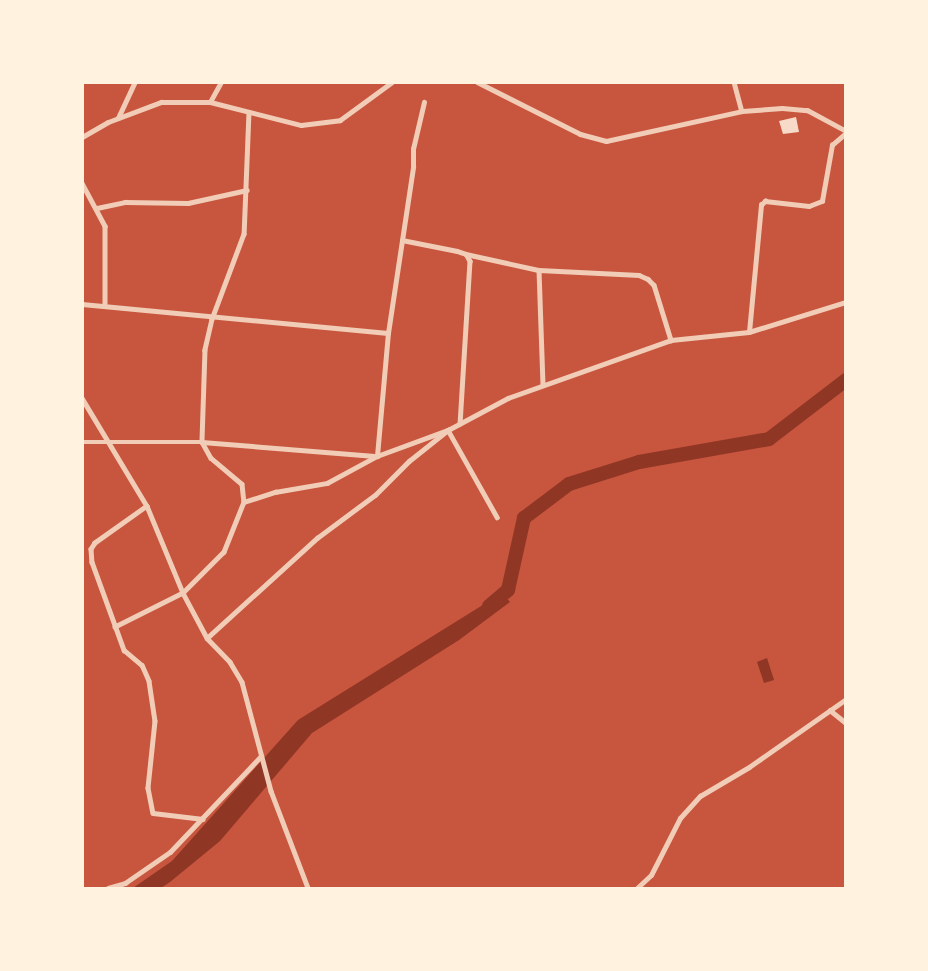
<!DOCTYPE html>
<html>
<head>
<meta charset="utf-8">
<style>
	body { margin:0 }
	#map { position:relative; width:928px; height:971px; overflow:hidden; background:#c8553d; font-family:"Times New Roman",serif }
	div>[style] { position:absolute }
	.water>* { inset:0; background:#8f3625 }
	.river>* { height:14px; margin:-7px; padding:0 7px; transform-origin:7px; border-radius:7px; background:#8f3625 }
	.building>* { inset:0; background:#f7dbc8 }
	.minor>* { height:4.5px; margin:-2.25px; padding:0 2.25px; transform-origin:2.25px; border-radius:2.25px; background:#f1ccb7 }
	.tertiary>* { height:5px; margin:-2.5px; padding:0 2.5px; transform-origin:2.5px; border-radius:2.5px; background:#f1ccb7 }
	span { translate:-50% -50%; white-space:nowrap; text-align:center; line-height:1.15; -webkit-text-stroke:6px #fff3e0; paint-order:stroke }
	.frame { position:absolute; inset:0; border:84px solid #fff3e0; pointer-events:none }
</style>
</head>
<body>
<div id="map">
	<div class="water">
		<i style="clip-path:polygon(502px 593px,510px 602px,459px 640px,312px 733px,220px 841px,170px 882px,161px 888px,133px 888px,172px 861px,298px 720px)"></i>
		<i style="clip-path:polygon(767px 658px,774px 680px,764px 683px,757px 662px)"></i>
	</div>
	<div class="river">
		<i style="left:489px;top:606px;width:25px;rotate:-40deg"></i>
		<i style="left:508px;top:590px;width:74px;rotate:-77.5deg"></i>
		<i style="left:524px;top:518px;width:56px;rotate:-37.1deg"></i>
		<i style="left:569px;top:484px;width:73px;rotate:-17.4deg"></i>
		<i style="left:639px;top:462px;width:132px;rotate:-10deg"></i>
		<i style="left:769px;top:439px;width:97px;rotate:-37.5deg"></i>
	</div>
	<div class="building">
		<i style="clip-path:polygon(796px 117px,799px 132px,783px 134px,779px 121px)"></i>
	</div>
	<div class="minor">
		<i style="left:734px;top:82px;width:30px;rotate:75deg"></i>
		<i style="left:210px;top:102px;width:23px;rotate:-61deg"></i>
		<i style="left:249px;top:112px;width:122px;rotate:92.3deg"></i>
		<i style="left:244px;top:234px;width:91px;rotate:110.6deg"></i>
		<i style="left:212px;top:319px;width:32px;rotate:103deg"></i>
		<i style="left:205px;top:350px;width:92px;rotate:91.9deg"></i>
		<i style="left:202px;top:442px;width:18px;rotate:61deg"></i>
		<i style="left:211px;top:458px;width:40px;rotate:40deg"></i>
		<i style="left:242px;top:484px;width:18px;rotate:84deg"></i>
		<i style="left:244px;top:502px;width:54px;rotate:111.8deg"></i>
		<i style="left:224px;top:552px;width:58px;rotate:135deg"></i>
		<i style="left:183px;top:593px;width:51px;rotate:61.9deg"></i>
		<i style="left:207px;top:638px;width:33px;rotate:46deg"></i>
		<i style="left:230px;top:662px;width:23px;rotate:59deg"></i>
		<i style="left:242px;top:682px;width:113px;rotate:75.1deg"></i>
		<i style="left:271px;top:791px;width:104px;rotate:69.1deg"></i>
		<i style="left:118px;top:118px;width:40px;rotate:-65deg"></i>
		<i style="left:82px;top:183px;width:49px;rotate:61.9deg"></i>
		<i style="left:105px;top:226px;width:77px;rotate:90deg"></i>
		<i style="left:97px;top:208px;width:29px;rotate:-12deg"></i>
		<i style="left:125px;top:202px;width:63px;rotate:0.9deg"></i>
		<i style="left:188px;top:203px;width:60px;rotate:-12.4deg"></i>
		<i style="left:402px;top:240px;width:56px;rotate:11.3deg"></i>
		<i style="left:457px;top:251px;width:9px;rotate:18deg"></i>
		<i style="left:466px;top:254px;width:8px;rotate:60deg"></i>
		<i style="left:470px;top:261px;width:163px;rotate:93.5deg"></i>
		<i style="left:466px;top:254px;width:75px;rotate:12.4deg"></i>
		<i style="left:539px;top:270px;width:115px;rotate:88deg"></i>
		<i style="left:539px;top:270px;width:100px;rotate:2.9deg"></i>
		<i style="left:639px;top:275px;width:10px;rotate:24deg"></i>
		<i style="left:648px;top:279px;width:8px;rotate:45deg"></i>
		<i style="left:654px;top:285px;width:58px;rotate:72.8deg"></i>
		<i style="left:82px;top:304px;width:307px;rotate:5.4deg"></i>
		<i style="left:749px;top:332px;width:128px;rotate:-84.6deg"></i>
		<i style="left:761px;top:205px;width:6px;rotate:-45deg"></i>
		<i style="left:765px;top:201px;width:44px;rotate:6.5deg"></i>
		<i style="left:809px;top:206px;width:14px;rotate:-21deg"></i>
		<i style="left:822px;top:201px;width:57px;rotate:-79.9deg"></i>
		<i style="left:832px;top:145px;width:18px;rotate:-41deg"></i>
		<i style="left:82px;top:398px;width:126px;rotate:59deg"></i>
		<i style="left:147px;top:506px;width:94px;rotate:67.5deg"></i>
		<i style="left:183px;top:593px;width:76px;rotate:153.4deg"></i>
		<i style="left:82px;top:442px;width:120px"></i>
		<i style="left:202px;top:442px;width:176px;rotate:4.6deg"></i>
		<i style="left:377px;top:456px;width:123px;rotate:-84.9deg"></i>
		<i style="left:388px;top:333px;width:168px;rotate:-81.4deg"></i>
		<i style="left:413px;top:167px;width:18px;rotate:-90deg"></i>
		<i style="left:413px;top:149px;width:48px;rotate:-76.8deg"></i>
		<i style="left:244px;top:502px;width:33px;rotate:-18deg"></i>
		<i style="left:275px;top:492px;width:53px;rotate:-9.8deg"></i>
		<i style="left:327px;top:483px;width:57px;rotate:-28.4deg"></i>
		<i style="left:377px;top:456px;width:76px;rotate:-20.1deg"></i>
		<i style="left:448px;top:430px;width:68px;rotate:-28.1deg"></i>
		<i style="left:508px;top:398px;width:173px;rotate:-19.6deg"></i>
		<i style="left:671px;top:340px;width:78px;rotate:-5.9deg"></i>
		<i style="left:749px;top:332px;width:102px;rotate:-17.2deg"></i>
		<i style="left:147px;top:506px;width:64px;rotate:144.6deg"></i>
		<i style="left:95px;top:543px;width:7px;rotate:124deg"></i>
		<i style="left:91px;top:549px;width:13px;rotate:86deg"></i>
		<i style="left:92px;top:562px;width:94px;rotate:70deg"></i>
		<i style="left:124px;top:650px;width:23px;rotate:40deg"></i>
		<i style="left:142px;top:665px;width:17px;rotate:66deg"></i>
		<i style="left:149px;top:681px;width:40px;rotate:81.5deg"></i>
		<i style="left:155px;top:721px;width:67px;rotate:96deg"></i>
		<i style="left:148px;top:788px;width:25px;rotate:79deg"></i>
		<i style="left:153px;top:813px;width:50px;rotate:6.8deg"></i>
		<i style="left:207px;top:638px;width:149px;rotate:-42.3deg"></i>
		<i style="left:317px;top:538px;width:72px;rotate:-36.6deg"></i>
		<i style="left:375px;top:495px;width:48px;rotate:-45deg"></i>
		<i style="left:409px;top:461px;width:50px;rotate:-38.5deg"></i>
		<i style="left:448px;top:430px;width:100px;rotate:60.6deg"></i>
		<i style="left:830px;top:710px;width:21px;rotate:39deg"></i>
		<i style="left:108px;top:888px;width:18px;rotate:-16deg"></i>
		<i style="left:125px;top:883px;width:55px;rotate:-34.6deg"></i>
		<i style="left:170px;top:852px;width:132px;rotate:-46.5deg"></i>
	</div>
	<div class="tertiary">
		<i style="left:477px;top:82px;width:115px;rotate:26.8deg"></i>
		<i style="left:580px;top:134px;width:27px;rotate:15deg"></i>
		<i style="left:606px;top:141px;width:139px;rotate:-12.4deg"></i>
		<i style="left:742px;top:111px;width:40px;rotate:-4.3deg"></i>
		<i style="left:782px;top:108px;width:25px;rotate:5deg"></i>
		<i style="left:807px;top:110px;width:44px;rotate:28.3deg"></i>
		<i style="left:82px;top:137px;width:30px;rotate:-30deg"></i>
		<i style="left:108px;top:122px;width:57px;rotate:-20.7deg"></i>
		<i style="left:161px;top:102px;width:49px"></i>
		<i style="left:210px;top:102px;width:94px;rotate:14.2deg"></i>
		<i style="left:301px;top:125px;width:39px;rotate:-7deg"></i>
		<i style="left:340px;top:120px;width:64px;rotate:-36.2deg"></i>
		<i style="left:637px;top:888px;width:19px;rotate:-43deg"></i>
		<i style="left:651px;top:875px;width:64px;rotate:-63deg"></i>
		<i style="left:680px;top:818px;width:30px;rotate:-48deg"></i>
		<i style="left:700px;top:796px;width:57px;rotate:-30.6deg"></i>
		<i style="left:749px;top:767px;width:118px;rotate:-35deg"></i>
	</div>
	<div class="frame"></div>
</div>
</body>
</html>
